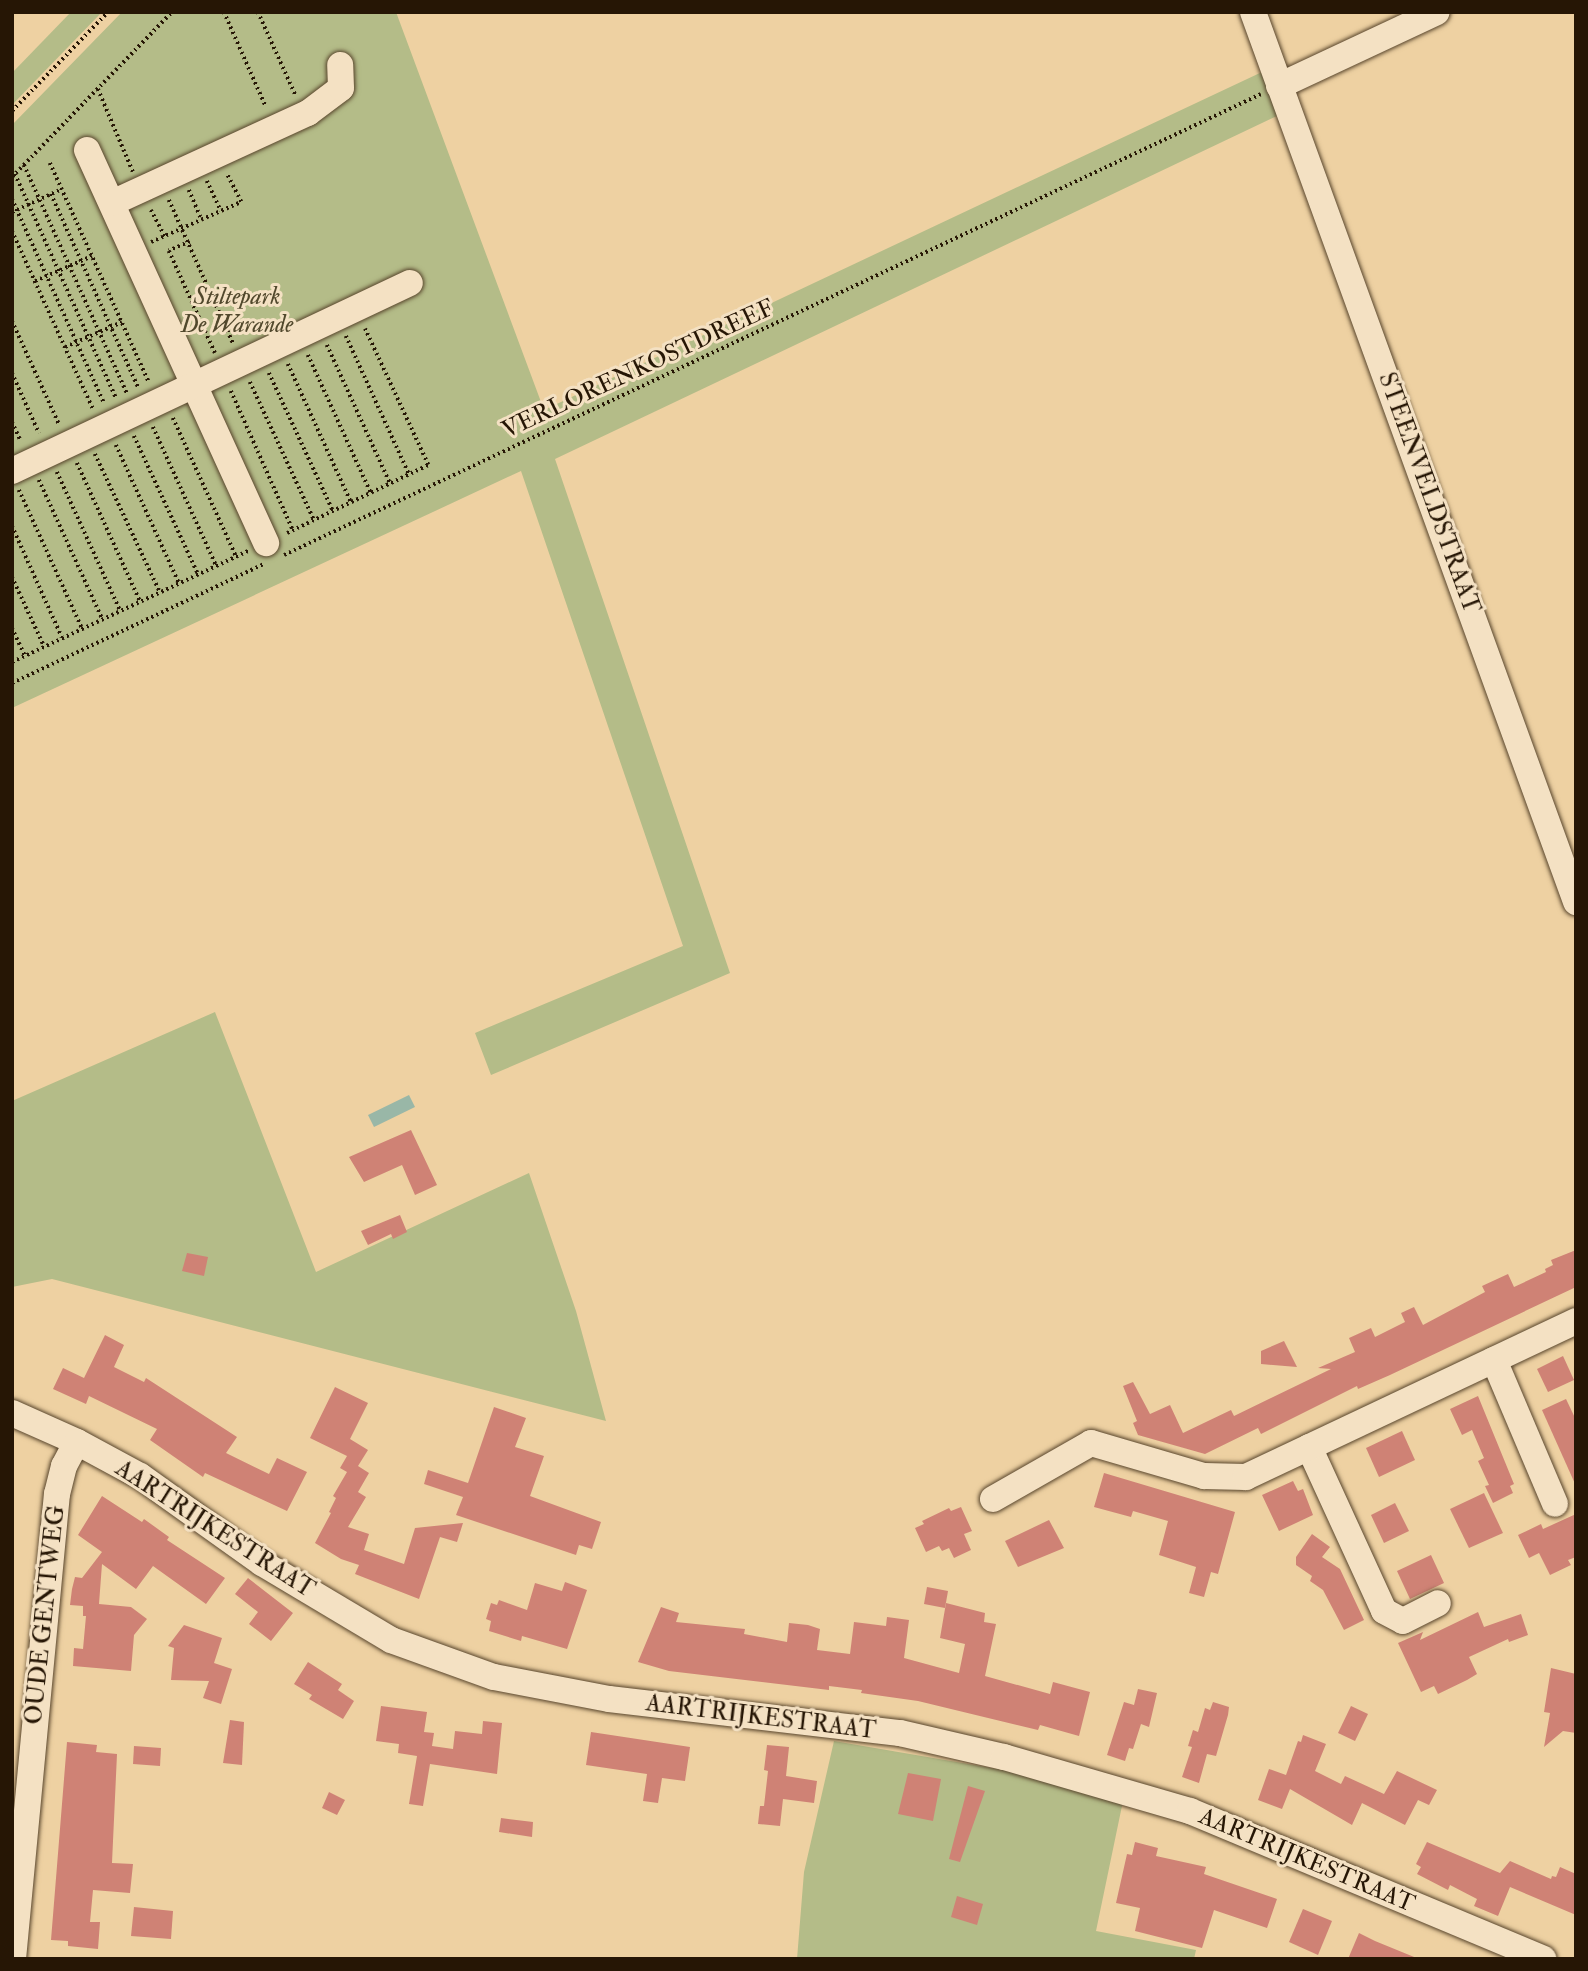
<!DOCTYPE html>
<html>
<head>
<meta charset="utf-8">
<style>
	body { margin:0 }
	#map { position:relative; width:1588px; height:1971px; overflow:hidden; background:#eed1a2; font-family:"IM FELL Double Pica",serif }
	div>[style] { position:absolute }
	.green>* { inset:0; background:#b4bc88 }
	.water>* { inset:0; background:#99b7a7 }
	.building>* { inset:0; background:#cf8275 }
	.path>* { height:3.5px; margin-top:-1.75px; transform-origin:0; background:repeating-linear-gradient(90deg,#261605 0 2px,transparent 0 5.5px) }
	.roads { filter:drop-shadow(0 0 2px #58452c) drop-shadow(0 0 2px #58452c) }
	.minor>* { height:26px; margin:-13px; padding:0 13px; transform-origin:13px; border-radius:13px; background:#f4e1c3 }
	span { translate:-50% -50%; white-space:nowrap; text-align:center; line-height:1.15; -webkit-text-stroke:6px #f4e1c3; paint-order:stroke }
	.park-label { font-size:24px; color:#51482c; font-style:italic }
	.street-label { font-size:24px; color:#261605 }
	.frame { position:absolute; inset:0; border:14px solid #261605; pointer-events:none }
</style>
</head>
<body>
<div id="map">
	<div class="green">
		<i style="clip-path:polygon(71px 12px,102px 12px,12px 105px,12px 73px)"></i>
		<i style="clip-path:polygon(122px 12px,396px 12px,544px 410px,1262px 72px,1279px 115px,555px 459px,730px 973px,491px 1075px,475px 1033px,683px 946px,521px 471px,12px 708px,12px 125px)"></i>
		<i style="clip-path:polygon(215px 1012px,316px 1272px,529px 1173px,576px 1311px,606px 1421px,52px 1279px,12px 1287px,12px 1101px)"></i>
		<i style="clip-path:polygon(834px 1741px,1056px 1779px,1123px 1801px,1096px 1931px,1196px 1950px,1194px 1959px,797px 1959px,804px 1872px)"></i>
	</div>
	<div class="water">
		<i style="clip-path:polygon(409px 1095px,415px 1107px,374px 1127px,368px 1115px)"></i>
	</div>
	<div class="building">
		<i style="clip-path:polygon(411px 1130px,437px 1185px,415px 1195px,402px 1165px,364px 1182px,349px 1157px)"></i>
		<i style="clip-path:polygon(400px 1215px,407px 1232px,393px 1239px,391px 1234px,368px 1245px,361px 1231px)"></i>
		<i style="clip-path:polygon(1576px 1250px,1576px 1287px,1390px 1375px,1358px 1389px,1357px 1386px,1261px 1434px,1258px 1428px,1205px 1454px,1138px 1435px,1133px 1423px,1137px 1421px,1123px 1386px,1133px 1382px,1150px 1414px,1170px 1405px,1183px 1433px,1231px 1410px,1234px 1416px,1331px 1369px,1318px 1368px,1355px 1352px,1349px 1338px,1371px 1328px,1375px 1337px,1405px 1322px,1401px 1313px,1414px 1307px,1423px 1325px,1485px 1292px,1482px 1286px,1508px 1274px,1514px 1287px,1546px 1272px,1545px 1269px,1553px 1265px,1551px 1260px)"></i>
		<i style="clip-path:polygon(187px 1253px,208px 1257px,204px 1276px,182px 1271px)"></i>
		<i style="clip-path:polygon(105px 1335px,124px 1345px,114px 1367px,144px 1382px,146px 1378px,237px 1437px,226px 1453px,269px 1474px,277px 1458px,307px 1472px,287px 1511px,205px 1473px,203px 1477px,150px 1440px,157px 1429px,89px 1396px,86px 1404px,53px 1389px,63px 1368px,84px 1378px)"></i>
		<i style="clip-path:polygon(1284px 1341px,1297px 1367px,1261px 1364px,1261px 1351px)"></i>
		<i style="clip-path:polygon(1563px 1356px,1574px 1380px,1548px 1392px,1537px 1369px)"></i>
		<i style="clip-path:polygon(335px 1387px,368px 1403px,350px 1439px,368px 1450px,358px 1466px,369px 1473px,358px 1492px,366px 1497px,348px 1527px,369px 1534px,364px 1550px,404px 1564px,415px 1528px,463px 1523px,457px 1542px,440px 1537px,419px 1599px,355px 1574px,359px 1565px,341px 1559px,315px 1543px,331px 1513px,329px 1512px,336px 1498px,333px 1496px,347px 1472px,340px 1468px,347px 1456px,310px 1438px)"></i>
		<i style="clip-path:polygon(1478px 1396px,1514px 1484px,1510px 1486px,1513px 1493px,1493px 1503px,1485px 1486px,1489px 1485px,1478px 1461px,1484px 1458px,1472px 1430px,1462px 1435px,1450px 1409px)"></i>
		<i style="clip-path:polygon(1566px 1399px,1576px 1420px,1576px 1486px,1542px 1410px)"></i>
		<i style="clip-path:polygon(494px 1407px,526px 1418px,515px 1447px,544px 1456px,530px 1496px,601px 1522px,592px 1549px,579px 1545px,576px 1555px,456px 1515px,463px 1497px,424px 1484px,428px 1470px,468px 1483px)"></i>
		<i style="clip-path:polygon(1402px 1431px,1415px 1460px,1379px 1477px,1366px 1448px)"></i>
		<i style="clip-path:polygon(1104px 1473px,1235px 1512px,1218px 1574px,1211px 1572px,1204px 1597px,1189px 1593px,1196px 1567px,1159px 1555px,1168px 1521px,1133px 1511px,1131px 1517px,1094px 1507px)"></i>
		<i style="clip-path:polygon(1293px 1481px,1298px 1491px,1303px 1489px,1313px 1515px,1279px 1531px,1262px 1495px)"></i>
		<i style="clip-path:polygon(1484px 1493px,1503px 1533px,1469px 1548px,1450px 1509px)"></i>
		<i style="clip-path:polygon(102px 1496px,142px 1522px,144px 1519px,169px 1537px,167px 1540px,225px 1578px,206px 1604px,153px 1566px,136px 1589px,102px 1564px,99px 1604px,131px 1607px,147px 1619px,134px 1635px,131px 1671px,73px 1666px,74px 1648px,83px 1649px,86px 1616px,83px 1616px,83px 1606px,70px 1605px,72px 1589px,75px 1577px,82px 1578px,102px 1552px,78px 1535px)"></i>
		<i style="clip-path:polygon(1395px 1503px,1409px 1531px,1384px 1543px,1371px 1515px)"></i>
		<i style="clip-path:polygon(961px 1507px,972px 1531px,964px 1534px,971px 1550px,954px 1558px,949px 1548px,942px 1551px,939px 1546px,926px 1552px,915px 1528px,924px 1524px,922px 1521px,949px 1508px,951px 1511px)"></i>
		<i style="clip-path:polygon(1576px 1514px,1576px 1557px,1568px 1560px,1571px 1565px,1550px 1575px,1539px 1553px,1529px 1558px,1518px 1535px,1541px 1524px,1543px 1529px)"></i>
		<i style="clip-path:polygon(1049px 1520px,1064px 1548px,1018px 1567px,1005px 1541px)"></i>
		<i style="clip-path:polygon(1312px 1534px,1330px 1547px,1322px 1557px,1340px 1569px,1364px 1620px,1344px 1630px,1323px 1590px,1310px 1581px,1312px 1576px,1296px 1565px,1296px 1557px)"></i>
		<i style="clip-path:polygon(1431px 1555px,1444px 1583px,1410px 1599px,1397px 1571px)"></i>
		<i style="clip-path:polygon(248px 1578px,293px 1613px,271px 1641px,249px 1624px,258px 1612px,235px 1594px)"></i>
		<i style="clip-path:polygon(565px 1582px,587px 1590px,567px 1649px,522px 1636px,521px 1641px,489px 1631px,491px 1621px,486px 1619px,491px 1603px,497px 1605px,499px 1600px,527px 1610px,535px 1583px,562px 1591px)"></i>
		<i style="clip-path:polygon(927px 1587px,948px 1591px,945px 1608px,924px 1604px)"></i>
		<i style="clip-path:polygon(946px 1603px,985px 1613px,984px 1622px,996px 1624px,985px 1676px,1050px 1694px,1053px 1682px,1090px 1692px,1079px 1736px,1040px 1725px,1038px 1730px,918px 1701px,861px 1693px,862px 1690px,829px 1686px,829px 1690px,669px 1671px,638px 1662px,661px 1607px,679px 1613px,676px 1622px,745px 1629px,744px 1634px,787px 1642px,789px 1623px,808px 1625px,820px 1629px,817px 1650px,850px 1654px,854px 1622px,886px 1626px,887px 1617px,909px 1620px,904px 1658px,959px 1673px,965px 1644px,940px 1638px)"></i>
		<i style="clip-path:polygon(1478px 1612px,1484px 1627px,1521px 1614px,1528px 1635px,1509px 1642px,1508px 1639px,1469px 1657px,1477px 1674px,1467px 1680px,1438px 1694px,1434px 1686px,1421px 1692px,1398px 1643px,1423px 1632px,1420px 1640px)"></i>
		<i style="clip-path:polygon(184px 1625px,222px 1638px,214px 1663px,232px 1669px,221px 1704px,203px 1698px,209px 1681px,171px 1680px,174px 1648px,168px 1646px)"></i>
		<i style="clip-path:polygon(308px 1662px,342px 1684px,338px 1690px,354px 1701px,343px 1719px,309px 1699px,312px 1695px,294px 1684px)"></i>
		<i style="clip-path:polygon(1551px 1668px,1576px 1674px,1576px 1733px,1563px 1731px,1544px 1747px,1550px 1713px,1544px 1712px)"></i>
		<i style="clip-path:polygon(1138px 1689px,1157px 1693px,1149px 1727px,1141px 1724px,1133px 1749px,1129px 1748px,1125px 1761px,1107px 1755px,1124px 1702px,1134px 1705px)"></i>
		<i style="clip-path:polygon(1213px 1702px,1229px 1707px,1228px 1715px,1216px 1756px,1207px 1754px,1199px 1783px,1182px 1777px,1192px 1747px,1188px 1746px,1193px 1730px,1198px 1732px,1205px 1708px,1210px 1710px)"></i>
		<i style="clip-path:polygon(381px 1706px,427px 1712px,424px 1732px,434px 1733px,432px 1746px,453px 1749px,455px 1731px,482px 1734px,483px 1721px,502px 1723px,497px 1774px,430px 1764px,423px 1806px,409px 1804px,417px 1756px,398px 1753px,399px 1744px,376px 1741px)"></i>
		<i style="clip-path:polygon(1351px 1706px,1368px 1714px,1355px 1741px,1338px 1733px)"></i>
		<i style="clip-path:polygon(230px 1720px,244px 1722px,242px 1765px,223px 1763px)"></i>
		<i style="clip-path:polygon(591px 1732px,690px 1747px,685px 1781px,662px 1778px,658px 1803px,643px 1801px,647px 1774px,586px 1765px)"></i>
		<i style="clip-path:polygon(1303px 1735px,1326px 1744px,1315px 1771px,1341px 1784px,1345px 1776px,1384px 1794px,1397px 1771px,1437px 1790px,1429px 1805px,1418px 1800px,1405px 1825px,1362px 1803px,1352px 1825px,1290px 1789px,1282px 1809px,1258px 1800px,1269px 1769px,1286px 1775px,1298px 1741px,1301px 1742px)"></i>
		<i style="clip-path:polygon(67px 1742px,97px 1745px,96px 1752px,117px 1754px,112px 1863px,133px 1864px,130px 1893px,93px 1890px,90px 1922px,100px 1922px,98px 1949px,68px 1946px,68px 1941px,51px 1940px)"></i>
		<i style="clip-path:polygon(767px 1745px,789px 1747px,786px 1776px,817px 1781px,814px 1803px,783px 1799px,780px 1826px,758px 1824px,760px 1806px,764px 1806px,768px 1771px,764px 1770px)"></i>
		<i style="clip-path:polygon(134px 1746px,161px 1748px,160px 1766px,133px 1764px)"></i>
		<i style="clip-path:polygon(908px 1773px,941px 1779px,933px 1821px,898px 1814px)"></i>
		<i style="clip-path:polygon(968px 1786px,985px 1791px,960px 1862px,949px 1859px)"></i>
		<i style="clip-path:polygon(329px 1792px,345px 1800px,337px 1815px,322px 1808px)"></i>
		<i style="clip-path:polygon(501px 1818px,533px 1822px,532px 1837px,499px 1832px)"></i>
		<i style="clip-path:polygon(1135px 1842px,1158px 1848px,1156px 1856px,1206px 1867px,1204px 1874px,1277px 1899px,1267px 1928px,1214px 1910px,1202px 1948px,1135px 1931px,1140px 1908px,1116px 1903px,1127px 1854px,1132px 1855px)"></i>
		<i style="clip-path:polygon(1427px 1842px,1500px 1873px,1510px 1861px,1551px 1879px,1552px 1876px,1556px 1877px,1560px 1867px,1576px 1874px,1576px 1915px,1510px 1887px,1498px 1916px,1474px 1906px,1477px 1899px,1450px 1885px,1448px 1890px,1417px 1874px,1421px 1867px,1416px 1864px)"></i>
		<i style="clip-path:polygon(957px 1896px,983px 1904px,977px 1925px,951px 1917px)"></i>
		<i style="clip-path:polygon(134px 1907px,173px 1911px,171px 1939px,131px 1936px)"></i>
		<i style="clip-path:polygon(1303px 1909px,1332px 1921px,1318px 1955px,1289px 1942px)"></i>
		<i style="clip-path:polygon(1359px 1933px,1375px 1941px,1419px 1959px,1348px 1959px)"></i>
	</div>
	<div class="path">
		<i style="left:224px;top:12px;width:104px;rotate:66.1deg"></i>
		<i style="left:258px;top:12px;width:92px;rotate:65.7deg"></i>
		<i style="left:98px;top:89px;width:90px;rotate:67.1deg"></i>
		<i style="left:12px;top:111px;width:138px;rotate:-45.9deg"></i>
		<i style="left:50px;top:163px;width:240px;rotate:65.7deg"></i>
		<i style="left:24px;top:165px;width:250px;rotate:65.7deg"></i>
		<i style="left:15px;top:174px;width:246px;rotate:65.7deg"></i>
		<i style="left:12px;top:177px;width:230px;rotate:-45.9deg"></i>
		<i style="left:207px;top:181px;width:33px;rotate:65deg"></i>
		<i style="left:189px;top:190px;width:33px;rotate:67deg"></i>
		<i style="left:51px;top:194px;width:212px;rotate:65.7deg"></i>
		<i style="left:12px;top:199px;width:224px;rotate:65.7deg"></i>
		<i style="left:169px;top:200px;width:157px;rotate:65.9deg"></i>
		<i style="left:151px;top:210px;width:30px;rotate:62deg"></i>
		<i style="left:12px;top:212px;width:55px;rotate:-24.7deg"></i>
		<i style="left:12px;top:231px;width:196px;rotate:65.5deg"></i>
		<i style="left:151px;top:242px;width:98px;rotate:-24deg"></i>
		<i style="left:241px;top:202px;width:31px;rotate:-117deg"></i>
		<i style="left:190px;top:242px;width:23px;rotate:157deg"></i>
		<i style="left:169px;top:251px;width:112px;rotate:65.7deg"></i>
		<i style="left:35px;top:281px;width:62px;rotate:-23.7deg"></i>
		<i style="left:12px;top:321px;width:113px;rotate:65.5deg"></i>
		<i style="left:346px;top:336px;width:152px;rotate:65.5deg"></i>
		<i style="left:327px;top:345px;width:152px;rotate:65.5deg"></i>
		<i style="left:65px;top:347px;width:62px;rotate:-23.7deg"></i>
		<i style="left:308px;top:355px;width:152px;rotate:65.5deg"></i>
		<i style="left:288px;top:364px;width:152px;rotate:65.5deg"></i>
		<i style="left:12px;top:373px;width:66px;rotate:65.8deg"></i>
		<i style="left:269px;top:373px;width:152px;rotate:65.1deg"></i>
		<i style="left:250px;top:382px;width:152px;rotate:65.1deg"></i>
		<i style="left:231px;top:391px;width:152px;rotate:66deg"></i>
		<i style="left:173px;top:418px;width:152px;rotate:65.5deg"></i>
		<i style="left:12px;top:422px;width:21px;rotate:65deg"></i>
		<i style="left:153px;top:427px;width:152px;rotate:65.5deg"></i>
		<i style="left:134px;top:436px;width:152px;rotate:65.1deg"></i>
		<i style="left:116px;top:445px;width:152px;rotate:65.5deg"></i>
		<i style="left:95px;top:454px;width:153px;rotate:64.8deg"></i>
		<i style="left:77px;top:463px;width:152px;rotate:65.5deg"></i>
		<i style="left:57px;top:472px;width:152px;rotate:65.5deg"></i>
		<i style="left:39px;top:480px;width:152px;rotate:65.5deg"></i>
		<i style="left:19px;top:490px;width:152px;rotate:65.5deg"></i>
		<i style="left:12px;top:526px;width:122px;rotate:65.8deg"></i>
		<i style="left:287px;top:533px;width:157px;rotate:-25.7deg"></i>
		<i style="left:428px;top:465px;width:150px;rotate:-114.9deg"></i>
		<i style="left:284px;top:555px;width:1080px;rotate:-25.26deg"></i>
		<i style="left:12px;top:577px;width:76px;rotate:65.1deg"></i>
		<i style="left:12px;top:628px;width:31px;rotate:65deg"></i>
		<i style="left:12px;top:662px;width:261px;rotate:-25.2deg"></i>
		<i style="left:12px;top:683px;width:279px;rotate:-25.3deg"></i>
	</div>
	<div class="roads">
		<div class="minor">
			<i style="left:1253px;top:12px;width:947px;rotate:70.05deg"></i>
			<i style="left:1279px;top:86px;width:174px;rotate:-25.1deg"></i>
			<i style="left:87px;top:150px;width:432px;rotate:65.5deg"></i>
			<i style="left:112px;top:203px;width:216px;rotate:-24.7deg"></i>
			<i style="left:308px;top:113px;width:41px;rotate:-37.1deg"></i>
			<i style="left:341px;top:88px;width:23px;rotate:-92deg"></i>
			<i style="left:12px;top:471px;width:440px;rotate:-25.3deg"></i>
			<i style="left:1494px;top:1360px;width:156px;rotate:67deg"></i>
			<i style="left:12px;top:1413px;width:71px;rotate:24deg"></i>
			<i style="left:77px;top:1442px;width:72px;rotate:28.4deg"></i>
			<i style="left:140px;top:1476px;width:150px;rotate:35.5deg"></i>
			<i style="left:262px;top:1563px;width:150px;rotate:30.8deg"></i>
			<i style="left:391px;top:1640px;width:109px;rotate:19.8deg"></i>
			<i style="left:494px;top:1677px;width:117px;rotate:10.8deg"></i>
			<i style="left:609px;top:1699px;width:293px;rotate:6.7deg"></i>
			<i style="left:900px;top:1733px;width:107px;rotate:13deg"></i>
			<i style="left:1004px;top:1757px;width:194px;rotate:16.2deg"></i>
			<i style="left:1190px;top:1811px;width:383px;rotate:22.7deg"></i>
			<i style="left:1309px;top:1447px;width:180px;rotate:65.4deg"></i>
			<i style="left:1384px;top:1611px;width:21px;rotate:28deg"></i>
			<i style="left:1403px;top:1621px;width:39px;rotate:-27deg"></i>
			<i style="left:993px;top:1499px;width:113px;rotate:-29.7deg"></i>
			<i style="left:1091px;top:1443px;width:118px;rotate:16.3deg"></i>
			<i style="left:1204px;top:1476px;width:42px;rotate:1.4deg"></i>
			<i style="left:1246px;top:1477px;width:365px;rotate:-25.3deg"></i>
			<i style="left:13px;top:1959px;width:467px;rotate:-84.6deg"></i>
			<i style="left:57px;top:1494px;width:29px;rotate:-76deg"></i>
			<i style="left:64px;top:1466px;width:27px;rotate:-62deg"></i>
		</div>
	</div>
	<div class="park-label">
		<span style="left:237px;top:311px">Stiltepark<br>De Warande</span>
	</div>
	<div class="street-label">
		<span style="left:638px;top:369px;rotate:-25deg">VERLORENKOSTDREEF</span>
		<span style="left:1429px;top:493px;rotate:70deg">STEENVELDSTRAAT</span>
		<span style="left:215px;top:1529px;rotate:33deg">AARTRIJKESTRAAT</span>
		<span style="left:45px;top:1615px;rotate:-84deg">OUDE GENTWEG</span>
		<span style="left:761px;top:1717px;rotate:7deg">AARTRIJKESTRAAT</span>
		<span style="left:1307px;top:1860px;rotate:23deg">AARTRIJKESTRAAT</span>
	</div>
	<div class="frame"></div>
</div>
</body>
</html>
